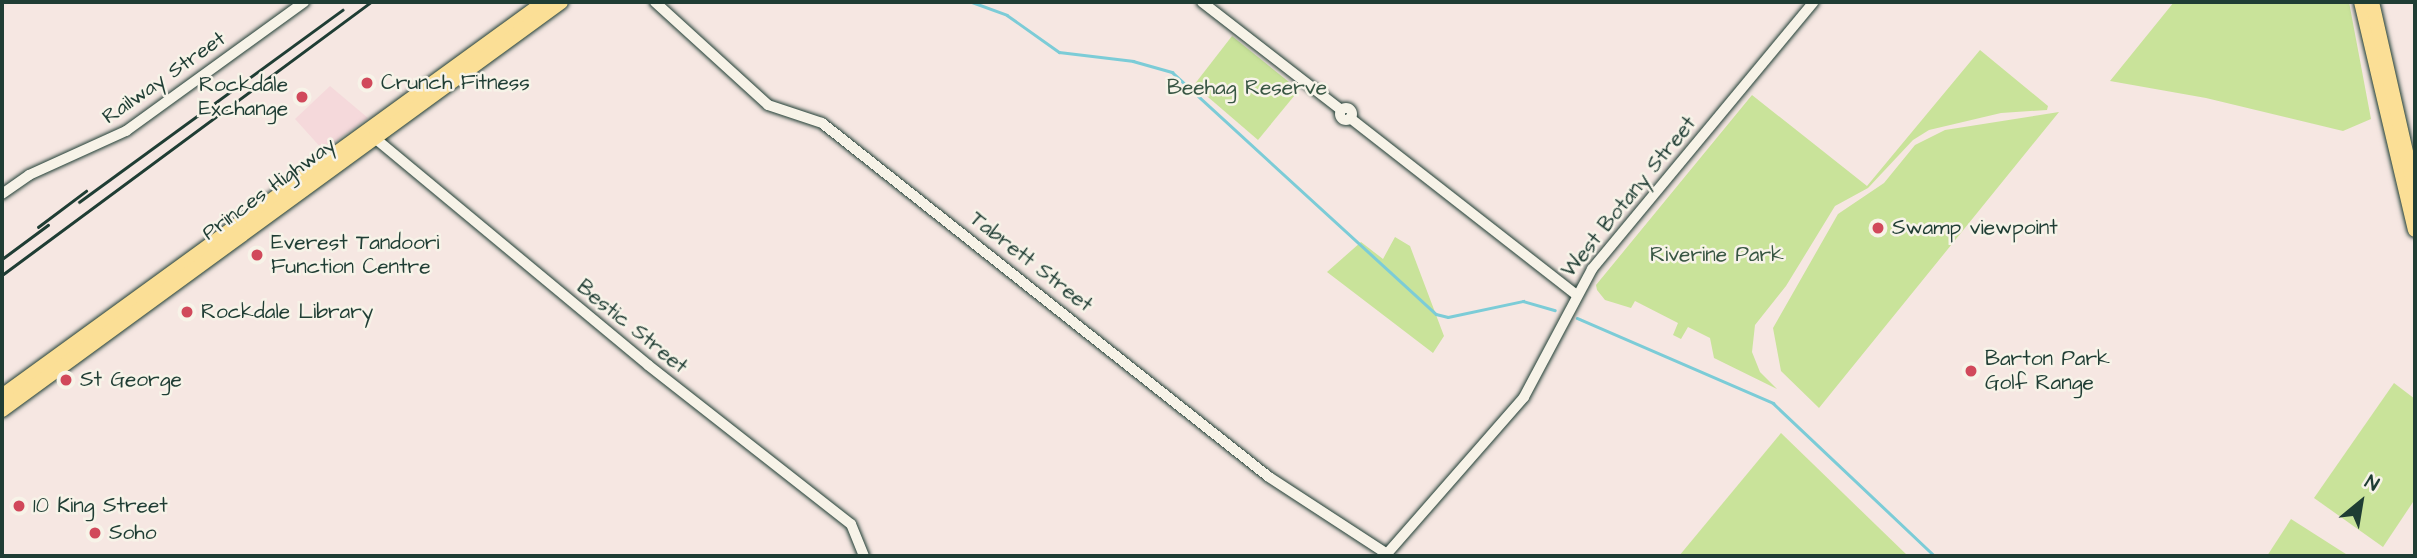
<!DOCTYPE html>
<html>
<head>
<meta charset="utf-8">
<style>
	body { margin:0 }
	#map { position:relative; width:2417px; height:558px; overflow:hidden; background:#f6e7e2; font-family:"Architects Daughter",sans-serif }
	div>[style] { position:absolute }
	.built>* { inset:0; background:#f5d9db }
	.green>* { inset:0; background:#c9e39a }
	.stream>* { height:2.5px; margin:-1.25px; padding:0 1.25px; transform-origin:1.25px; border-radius:1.25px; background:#7cccd7 }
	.roads { filter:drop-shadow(0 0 2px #1f3d34) drop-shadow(0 0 2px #1f3d34) }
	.secondary>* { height:10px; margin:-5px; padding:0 5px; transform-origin:5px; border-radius:5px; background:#f7f3e8 }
	.secondary>.ring { margin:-5px; padding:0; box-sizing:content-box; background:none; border:10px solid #f7f3e8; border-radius:50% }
	.highway>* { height:14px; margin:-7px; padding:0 7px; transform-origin:7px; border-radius:7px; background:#fbdf96 }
	.rail>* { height:2.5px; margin:-1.25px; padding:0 1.25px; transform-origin:1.25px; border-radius:1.25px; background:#1f3d34 }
	.dots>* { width:19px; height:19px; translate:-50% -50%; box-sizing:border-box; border:4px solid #f7f3e8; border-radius:50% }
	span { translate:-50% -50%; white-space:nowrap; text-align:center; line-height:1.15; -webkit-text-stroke:5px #f7f3e8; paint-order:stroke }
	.street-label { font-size:21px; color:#1f3d34 }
	.poi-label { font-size:21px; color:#1f3d34 }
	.left { translate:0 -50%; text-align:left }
	.right { translate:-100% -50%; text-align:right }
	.park-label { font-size:21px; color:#385643 }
	.frame { position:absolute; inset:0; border:4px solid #1f3d34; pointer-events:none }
	.north { position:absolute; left:2326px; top:467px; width:70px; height:70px; -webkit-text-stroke:5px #f7f3e8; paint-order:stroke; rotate:30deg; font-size:19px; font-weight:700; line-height:28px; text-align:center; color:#1f3d34 }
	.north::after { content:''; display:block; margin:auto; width:24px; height:32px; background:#1f3d34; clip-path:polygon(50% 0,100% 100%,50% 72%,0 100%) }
</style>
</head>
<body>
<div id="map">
	<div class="built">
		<i style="clip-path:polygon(330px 86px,368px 118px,323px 150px,295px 119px)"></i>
	</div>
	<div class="green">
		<i style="clip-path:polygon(2174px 2px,2349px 2px,2371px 119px,2343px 131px,2206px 98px,2110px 81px)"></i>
		<i style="clip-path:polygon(1232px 36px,1299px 90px,1258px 140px,1194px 85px)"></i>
		<i style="clip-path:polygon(1980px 50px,2048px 106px,2047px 110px,2001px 113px,1929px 130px,1913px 140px,1868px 188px,1835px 206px,1786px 286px,1755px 325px,1752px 352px,1760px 372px,1777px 389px,1714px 358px,1710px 338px,1688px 327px,1681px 339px,1673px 335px,1678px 323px,1635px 301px,1631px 308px,1605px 300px,1597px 290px,1596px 285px,1752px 95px,1867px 186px)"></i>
		<i style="clip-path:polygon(2059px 112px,1819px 408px,1781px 371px,1773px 328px,1838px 214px,1884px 183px,1915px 145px,1945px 130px)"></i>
		<i style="clip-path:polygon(1395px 237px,1410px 246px,1444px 336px,1433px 353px,1327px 272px,1361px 242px,1383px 259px)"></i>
		<i style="clip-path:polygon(2394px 383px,2415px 399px,2415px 499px,2383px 547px,2314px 498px)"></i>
		<i style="clip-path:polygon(1781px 433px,1908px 556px,1679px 556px)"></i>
		<i style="clip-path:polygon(2291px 519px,2349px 556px,2267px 556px)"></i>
	</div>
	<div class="stream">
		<i style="left:972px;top:2px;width:37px;rotate:20deg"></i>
		<i style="left:1007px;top:15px;width:64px;rotate:35.4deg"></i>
		<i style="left:1059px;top:52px;width:75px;rotate:6.9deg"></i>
		<i style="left:1133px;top:61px;width:41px;rotate:15.8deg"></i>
		<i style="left:1172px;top:72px;width:358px;rotate:42.5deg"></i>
		<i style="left:1436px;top:314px;width:12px;rotate:14deg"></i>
		<i style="left:1448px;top:317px;width:77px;rotate:-12deg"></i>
		<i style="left:1523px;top:301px;width:33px;rotate:16deg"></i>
		<i style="left:1577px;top:318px;width:214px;rotate:23.4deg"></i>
		<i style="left:1773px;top:403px;width:223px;rotate:43.4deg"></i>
	</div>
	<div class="roads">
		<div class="secondary">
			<i style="left:655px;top:2px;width:153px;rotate:42.3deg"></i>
			<i style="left:768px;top:105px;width:57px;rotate:18.4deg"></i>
			<i style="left:822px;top:123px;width:570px;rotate:38.38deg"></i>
			<i style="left:1269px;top:477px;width:141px;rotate:33.1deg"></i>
			<i style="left:1202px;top:2px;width:176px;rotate:37.8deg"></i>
			<i class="ring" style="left:1340px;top:108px;width:2px;height:2px"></i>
			<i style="left:1350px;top:118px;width:286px;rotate:38deg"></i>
			<i style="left:370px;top:134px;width:361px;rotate:39.7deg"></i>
			<i style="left:648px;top:365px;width:258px;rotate:38.1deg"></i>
			<i style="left:851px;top:524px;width:35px;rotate:68deg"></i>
			<i style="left:2px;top:194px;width:33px;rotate:-35deg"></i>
			<i style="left:29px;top:175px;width:107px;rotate:-24.4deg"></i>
			<i style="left:126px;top:131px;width:220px;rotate:-35.9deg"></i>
			<i style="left:1385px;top:556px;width:211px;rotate:-48.8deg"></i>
			<i style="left:1524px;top:397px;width:145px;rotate:-62deg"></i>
			<i style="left:1592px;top:269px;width:347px;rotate:-50.3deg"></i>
		</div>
		<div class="highway">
			<i style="left:2361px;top:2px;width:234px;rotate:76.7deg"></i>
			<i style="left:2372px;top:2px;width:195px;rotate:77.2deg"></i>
			<i style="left:2px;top:396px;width:670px;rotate:-36.01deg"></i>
			<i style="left:2px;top:410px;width:692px;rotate:-36.12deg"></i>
		</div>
	</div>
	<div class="rail">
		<i style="left:79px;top:202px;width:326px;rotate:-36.1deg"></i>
		<i style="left:38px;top:227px;width:60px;rotate:-36.9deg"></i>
		<i style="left:2px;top:259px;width:57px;rotate:-36.5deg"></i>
		<i style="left:2px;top:275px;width:459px;rotate:-36.5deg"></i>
	</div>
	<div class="dots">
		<i style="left:367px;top:83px;background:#d1495b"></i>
		<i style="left:302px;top:97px;background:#d1495b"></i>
		<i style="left:1878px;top:228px;background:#d1495b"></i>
		<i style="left:257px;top:255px;background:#d1495b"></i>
		<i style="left:187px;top:312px;background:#d1495b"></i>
		<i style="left:1971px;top:371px;background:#d1495b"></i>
		<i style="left:66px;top:380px;background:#d1495b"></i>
		<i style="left:19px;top:506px;background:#d1495b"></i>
		<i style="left:95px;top:533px;background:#d1495b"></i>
	</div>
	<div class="street-label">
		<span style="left:164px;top:78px;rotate:-35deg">Railway Street</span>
		<span style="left:269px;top:189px;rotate:-36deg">Princes Highway</span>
		<span style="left:1629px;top:197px;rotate:-51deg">West Botany Street</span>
		<span style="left:1031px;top:262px;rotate:38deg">Tabrett Street</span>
		<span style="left:632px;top:327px;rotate:39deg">Bestic Street</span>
	</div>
	<div class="poi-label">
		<span class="left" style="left:381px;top:83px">Crunch Fitness</span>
		<span class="right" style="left:288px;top:97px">Rockdale<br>Exchange</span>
		<span class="left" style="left:1892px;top:228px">Swamp viewpoint</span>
		<span class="left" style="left:271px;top:255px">Everest Tandoori<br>Function Centre</span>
		<span class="left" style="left:201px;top:312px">Rockdale Library</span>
		<span class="left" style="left:1985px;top:371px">Barton Park<br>Golf Range</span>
		<span class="left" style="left:80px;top:380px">St George</span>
		<span class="left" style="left:33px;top:506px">10 King Street</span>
		<span class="left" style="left:109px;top:533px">Soho</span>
	</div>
	<div class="park-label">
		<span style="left:1247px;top:88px">Beehag Reserve</span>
		<span style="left:1717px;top:255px">Riverine Park</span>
	</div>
	<div class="frame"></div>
	<div class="north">N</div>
</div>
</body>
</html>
